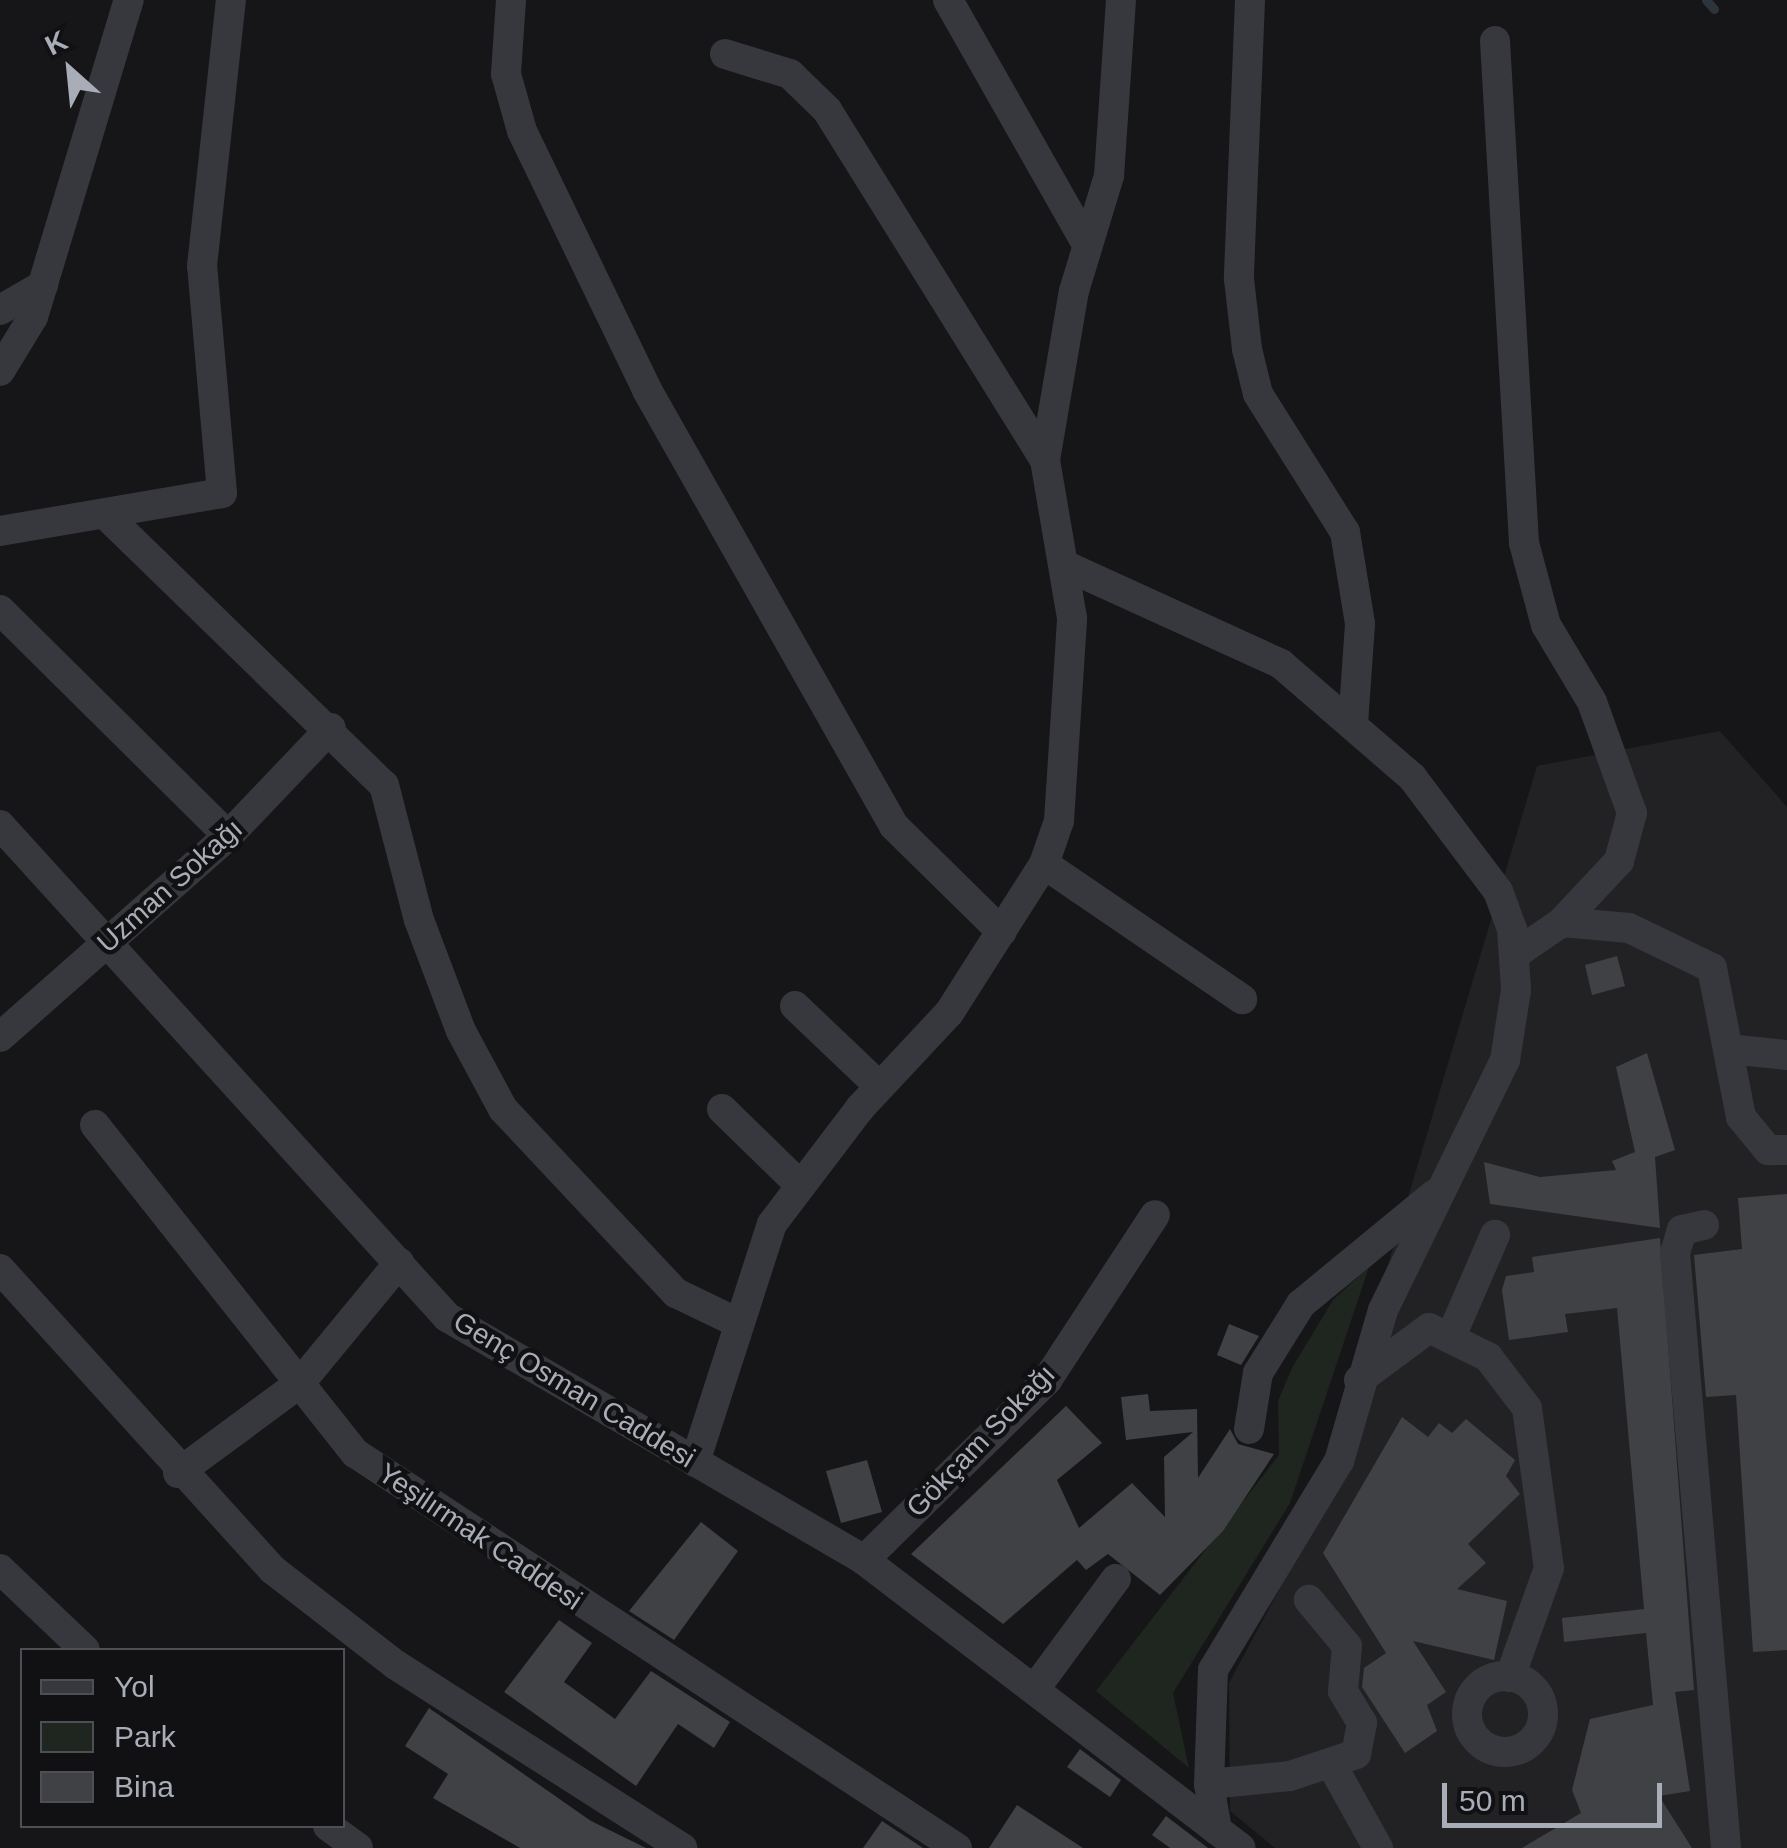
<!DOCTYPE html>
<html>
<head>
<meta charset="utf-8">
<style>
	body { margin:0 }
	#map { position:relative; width:1787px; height:1848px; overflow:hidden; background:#161618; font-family:Helvetica,sans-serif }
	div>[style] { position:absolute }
	.built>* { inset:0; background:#222225 }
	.green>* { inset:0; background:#1e261f }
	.stream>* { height:9px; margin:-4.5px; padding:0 4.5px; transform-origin:4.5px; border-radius:4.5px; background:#2c353c }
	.building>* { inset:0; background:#404145 }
	.minor>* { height:30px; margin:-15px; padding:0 15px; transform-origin:15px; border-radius:15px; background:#37383d }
	.minor>.ring { margin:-15px; padding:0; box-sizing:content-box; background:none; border:30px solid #37383d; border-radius:50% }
	span { translate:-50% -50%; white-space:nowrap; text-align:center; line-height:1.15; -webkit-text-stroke:9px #111113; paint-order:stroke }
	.street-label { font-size:28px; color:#a8adb8 }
	.legend { position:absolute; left:20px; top:1648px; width:325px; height:180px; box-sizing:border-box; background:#111113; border:2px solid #4d4f55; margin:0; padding:12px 18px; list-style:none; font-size:30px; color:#a8adb8 }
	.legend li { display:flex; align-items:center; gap:20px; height:50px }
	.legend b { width:50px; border:2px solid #4d4f55 }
	.north { position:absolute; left:20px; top:20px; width:100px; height:100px; -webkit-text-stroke:8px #111113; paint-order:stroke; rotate:333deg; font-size:28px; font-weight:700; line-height:40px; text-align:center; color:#a8adb8 }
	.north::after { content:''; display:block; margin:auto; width:35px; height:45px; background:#a8adb8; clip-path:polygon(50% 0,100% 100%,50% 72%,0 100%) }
	.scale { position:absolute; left:1442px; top:1783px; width:220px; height:45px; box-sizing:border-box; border:5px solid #a8adb8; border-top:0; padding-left:12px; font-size:30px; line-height:35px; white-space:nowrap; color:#a8adb8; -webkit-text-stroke:8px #111113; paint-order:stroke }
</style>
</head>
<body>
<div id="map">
	<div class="built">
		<i style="clip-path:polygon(1720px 731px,1787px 807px,1787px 1848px,1275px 1848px,1230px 1811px,1229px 1683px,1352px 1454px,1386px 1271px,1537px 766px)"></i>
	</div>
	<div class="green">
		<i style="clip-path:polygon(1369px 1267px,1290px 1503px,1173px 1693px,1189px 1768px,1096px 1691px,1279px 1455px,1278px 1401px,1292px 1368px,1333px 1300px)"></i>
	</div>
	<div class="stream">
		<i style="left:1706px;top:0;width:12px;rotate:48deg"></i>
	</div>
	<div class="building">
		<i style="clip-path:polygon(1617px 956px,1625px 986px,1592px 995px,1585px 965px)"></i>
		<i style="clip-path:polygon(1647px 1053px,1675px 1150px,1655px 1157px,1660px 1228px,1490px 1204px,1484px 1162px,1540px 1177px,1616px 1170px,1612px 1161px,1635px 1152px,1616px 1067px)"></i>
		<i style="clip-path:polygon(1787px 1194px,1787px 1650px,1753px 1652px,1736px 1395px,1706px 1397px,1694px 1255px,1742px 1249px,1738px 1198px)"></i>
		<i style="clip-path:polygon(1660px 1238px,1694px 1690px,1675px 1692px,1690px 1791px,1659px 1796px,1692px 1848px,1522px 1848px,1581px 1813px,1572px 1790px,1590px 1719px,1653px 1705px,1646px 1633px,1564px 1642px,1562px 1618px,1644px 1609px,1617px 1308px,1565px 1314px,1568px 1332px,1509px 1340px,1502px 1290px,1506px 1276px,1534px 1272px,1532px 1257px)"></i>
		<i style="clip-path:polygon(1229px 1324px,1259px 1336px,1241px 1365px,1217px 1355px)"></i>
		<i style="clip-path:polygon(1148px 1394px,1150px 1411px,1197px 1409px,1198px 1478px,1230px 1429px,1238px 1444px,1274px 1454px,1223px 1531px,1160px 1595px,1108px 1554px,1086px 1570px,1077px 1560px,1003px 1624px,911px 1554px,1066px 1406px,1102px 1443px,1057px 1480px,1079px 1528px,1132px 1483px,1165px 1517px,1164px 1457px,1193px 1432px,1126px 1440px,1121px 1397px)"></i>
		<i style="clip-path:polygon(1402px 1417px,1428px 1437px,1439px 1423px,1452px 1433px,1466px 1419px,1515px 1460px,1506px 1476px,1520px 1494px,1468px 1544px,1486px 1563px,1457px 1589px,1507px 1601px,1494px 1660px,1413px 1641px,1446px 1692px,1427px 1705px,1437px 1731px,1405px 1753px,1362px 1687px,1364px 1668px,1386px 1653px,1323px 1553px)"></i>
		<i style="clip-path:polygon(867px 1460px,882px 1512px,841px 1523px,826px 1471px)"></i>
		<i style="clip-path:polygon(701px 1522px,738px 1551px,674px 1640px,629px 1611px)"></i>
		<i style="clip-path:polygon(559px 1620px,592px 1643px,564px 1682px,615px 1719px,651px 1671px,730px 1722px,714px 1748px,678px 1724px,636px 1786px,504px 1692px)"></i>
		<i style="clip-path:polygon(429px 1708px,591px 1821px,646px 1848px,520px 1848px,433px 1798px,448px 1774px,405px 1746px)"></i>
		<i style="clip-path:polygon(1080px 1749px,1121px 1780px,1110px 1797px,1067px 1767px)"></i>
		<i style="clip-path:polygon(1017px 1805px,1083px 1848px,989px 1848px)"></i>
		<i style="clip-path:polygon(1166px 1816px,1208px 1848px,1170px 1848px,1152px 1835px)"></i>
		<i style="clip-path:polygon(882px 1821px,923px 1848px,863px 1848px)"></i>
	</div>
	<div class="minor">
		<i style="left:511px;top:0;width:74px;rotate:93.9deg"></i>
		<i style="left:506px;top:74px;width:59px;rotate:74.3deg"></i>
		<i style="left:522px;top:131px;width:288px;rotate:64.2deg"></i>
		<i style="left:647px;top:390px;width:501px;rotate:60.47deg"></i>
		<i style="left:894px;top:826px;width:151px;rotate:44.5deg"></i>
		<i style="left:948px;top:0;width:282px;rotate:60.4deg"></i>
		<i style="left:1250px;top:0;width:279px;rotate:92.3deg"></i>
		<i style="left:1239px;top:279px;width:70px;rotate:83.5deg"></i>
		<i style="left:1247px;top:349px;width:46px;rotate:76.3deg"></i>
		<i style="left:1258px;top:394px;width:163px;rotate:57.8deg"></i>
		<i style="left:1345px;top:532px;width:93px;rotate:80.7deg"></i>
		<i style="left:1360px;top:624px;width:100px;rotate:94deg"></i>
		<i style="left:1495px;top:41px;width:503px;rotate:86.69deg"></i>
		<i style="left:1524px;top:543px;width:85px;rotate:75deg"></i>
		<i style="left:1546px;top:625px;width:90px;rotate:59.1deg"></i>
		<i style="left:1592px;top:702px;width:118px;rotate:70.2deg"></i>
		<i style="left:1632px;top:813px;width:50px;rotate:105.2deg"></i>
		<i style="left:1619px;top:861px;width:83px;rotate:133.1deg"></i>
		<i style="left:1562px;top:922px;width:58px;rotate:145.5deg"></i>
		<i style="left:725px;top:54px;width:68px;rotate:17.1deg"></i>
		<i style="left:790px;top:74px;width:52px;rotate:44.2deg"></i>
		<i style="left:827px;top:110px;width:412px;rotate:58.1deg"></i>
		<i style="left:0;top:310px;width:50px;rotate:-30.2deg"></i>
		<i style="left:0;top:371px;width:63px;rotate:-58.6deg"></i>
		<i style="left:33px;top:317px;width:331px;rotate:-73.2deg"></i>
		<i style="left:108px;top:517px;width:385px;rotate:44.2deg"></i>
		<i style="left:384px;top:785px;width:139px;rotate:75.5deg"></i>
		<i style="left:419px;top:920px;width:119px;rotate:69.3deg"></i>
		<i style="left:461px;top:1031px;width:89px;rotate:61.7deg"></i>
		<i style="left:503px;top:1109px;width:253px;rotate:46.8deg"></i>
		<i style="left:676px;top:1293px;width:69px;rotate:25.8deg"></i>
		<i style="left:0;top:531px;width:225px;rotate:-9.7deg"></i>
		<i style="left:222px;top:493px;width:228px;rotate:-95deg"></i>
		<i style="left:202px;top:266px;width:268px;rotate:-83.8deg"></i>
		<i style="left:1064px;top:565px;width:239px;rotate:24.5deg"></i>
		<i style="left:1281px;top:664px;width:173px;rotate:40.8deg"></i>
		<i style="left:1412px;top:777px;width:143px;rotate:53deg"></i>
		<i style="left:1498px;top:891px;width:40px;rotate:69.8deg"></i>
		<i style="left:1512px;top:929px;width:61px;rotate:86.2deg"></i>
		<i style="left:1516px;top:990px;width:71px;rotate:98.9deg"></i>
		<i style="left:1505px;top:1060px;width:278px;rotate:116deg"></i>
		<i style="left:1383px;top:1310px;width:157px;rotate:106.2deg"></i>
		<i style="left:1339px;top:1461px;width:244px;rotate:121.1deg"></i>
		<i style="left:1213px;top:1670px;width:114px;rotate:92deg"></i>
		<i style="left:1209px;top:1784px;width:47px;rotate:80.1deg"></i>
		<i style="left:0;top:610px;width:321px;rotate:44.7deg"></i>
		<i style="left:0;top:825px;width:665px;rotate:47.74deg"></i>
		<i style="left:447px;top:1317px;width:483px;rotate:30.2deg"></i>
		<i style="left:864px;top:1560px;width:474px;rotate:37.4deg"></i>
		<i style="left:1044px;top:864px;width:240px;rotate:34.3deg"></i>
		<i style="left:1562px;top:922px;width:67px;rotate:5.1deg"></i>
		<i style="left:1629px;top:928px;width:92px;rotate:25.7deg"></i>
		<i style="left:1712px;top:968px;width:152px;rotate:79deg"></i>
		<i style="left:1741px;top:1117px;width:43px;rotate:50.7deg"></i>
		<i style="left:1768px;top:1150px;width:19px"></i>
		<i style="left:795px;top:1006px;width:116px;rotate:43.6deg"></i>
		<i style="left:0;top:1037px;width:304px;rotate:-41.4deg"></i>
		<i style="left:228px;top:836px;width:149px;rotate:-46.4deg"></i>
		<i style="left:1728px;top:1049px;width:59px;rotate:5.8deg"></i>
		<i style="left:722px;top:1109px;width:110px;rotate:44.3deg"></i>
		<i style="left:95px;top:1125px;width:419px;rotate:51.6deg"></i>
		<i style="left:355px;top:1453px;width:720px;rotate:33.27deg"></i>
		<i style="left:1704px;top:1225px;width:23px;rotate:167deg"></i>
		<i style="left:1682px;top:1230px;width:24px;rotate:107deg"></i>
		<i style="left:1675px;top:1253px;width:597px;rotate:85.1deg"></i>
		<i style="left:0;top:1269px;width:406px;rotate:47.8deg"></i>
		<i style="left:273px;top:1570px;width:155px;rotate:37.7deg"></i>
		<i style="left:396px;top:1665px;width:340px;rotate:32.6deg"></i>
		<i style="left:1453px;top:1332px;width:106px;rotate:-66.6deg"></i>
		<i style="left:1359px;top:1380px;width:87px;rotate:-36.6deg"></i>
		<i style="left:1429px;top:1328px;width:66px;rotate:26.2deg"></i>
		<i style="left:1488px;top:1357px;width:64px;rotate:52.6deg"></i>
		<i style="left:1527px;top:1408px;width:162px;rotate:82.2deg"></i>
		<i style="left:1549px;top:1568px;width:116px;rotate:109.7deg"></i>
		<i style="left:1249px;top:1429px;width:57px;rotate:-80.9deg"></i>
		<i style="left:1258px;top:1373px;width:81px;rotate:-58.1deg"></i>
		<i style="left:1301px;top:1304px;width:173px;rotate:-39.4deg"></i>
		<i style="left:695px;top:1462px;width:250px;rotate:-72.1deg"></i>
		<i style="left:772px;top:1224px;width:146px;rotate:-52.8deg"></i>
		<i style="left:860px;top:1108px;width:130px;rotate:-46.9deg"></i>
		<i style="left:949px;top:1013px;width:177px;rotate:-57.5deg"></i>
		<i style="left:1044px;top:864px;width:46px;rotate:-70.8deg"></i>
		<i style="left:1059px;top:821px;width:203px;rotate:-86.3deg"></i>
		<i style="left:1072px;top:618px;width:160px;rotate:-99.7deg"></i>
		<i style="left:1045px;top:460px;width:171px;rotate:-80.3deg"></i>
		<i style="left:1074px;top:291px;width:120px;rotate:-73.1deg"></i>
		<i style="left:1109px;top:176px;width:176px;rotate:-86.1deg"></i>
		<i style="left:178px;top:1473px;width:152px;rotate:-36.4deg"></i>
		<i style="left:300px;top:1383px;width:156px;rotate:-50.5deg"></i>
		<i style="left:864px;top:1560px;width:257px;rotate:-44.5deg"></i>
		<i style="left:1047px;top:1380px;width:197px;rotate:-56.8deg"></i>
		<i style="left:0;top:1569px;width:117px;rotate:43.6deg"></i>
		<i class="ring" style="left:1467px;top:1676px;width:46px;height:46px"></i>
		<i style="left:1037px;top:1686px;width:133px;rotate:-53.6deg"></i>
		<i style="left:1333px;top:1767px;width:93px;rotate:60.9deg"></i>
		<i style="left:1209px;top:1784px;width:81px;rotate:-5.6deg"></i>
		<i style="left:1290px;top:1776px;width:70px;rotate:-18.4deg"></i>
		<i style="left:1356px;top:1754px;width:32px;rotate:-79deg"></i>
		<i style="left:1362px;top:1723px;width:37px;rotate:-121deg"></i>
		<i style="left:1343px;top:1691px;width:45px;rotate:-84.9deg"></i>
		<i style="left:1347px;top:1646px;width:60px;rotate:-129.6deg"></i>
		<i style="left:328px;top:1826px;width:37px;rotate:36deg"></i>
	</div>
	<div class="street-label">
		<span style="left:170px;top:886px;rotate:-42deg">Uzman Sokağı</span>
		<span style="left:574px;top:1390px;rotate:31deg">Genç Osman Caddesi</span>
		<span style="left:981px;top:1441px;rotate:-46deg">Gökçam Sokağı</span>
		<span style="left:480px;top:1537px;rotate:34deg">Yeşilırmak Caddesi</span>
	</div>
	<ul class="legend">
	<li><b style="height:12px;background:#37383d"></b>Yol</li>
	<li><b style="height:28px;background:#1e261f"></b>Park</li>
	<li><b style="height:28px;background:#404145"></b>Bina</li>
	</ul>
	<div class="north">K</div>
	<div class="scale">50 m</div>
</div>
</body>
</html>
